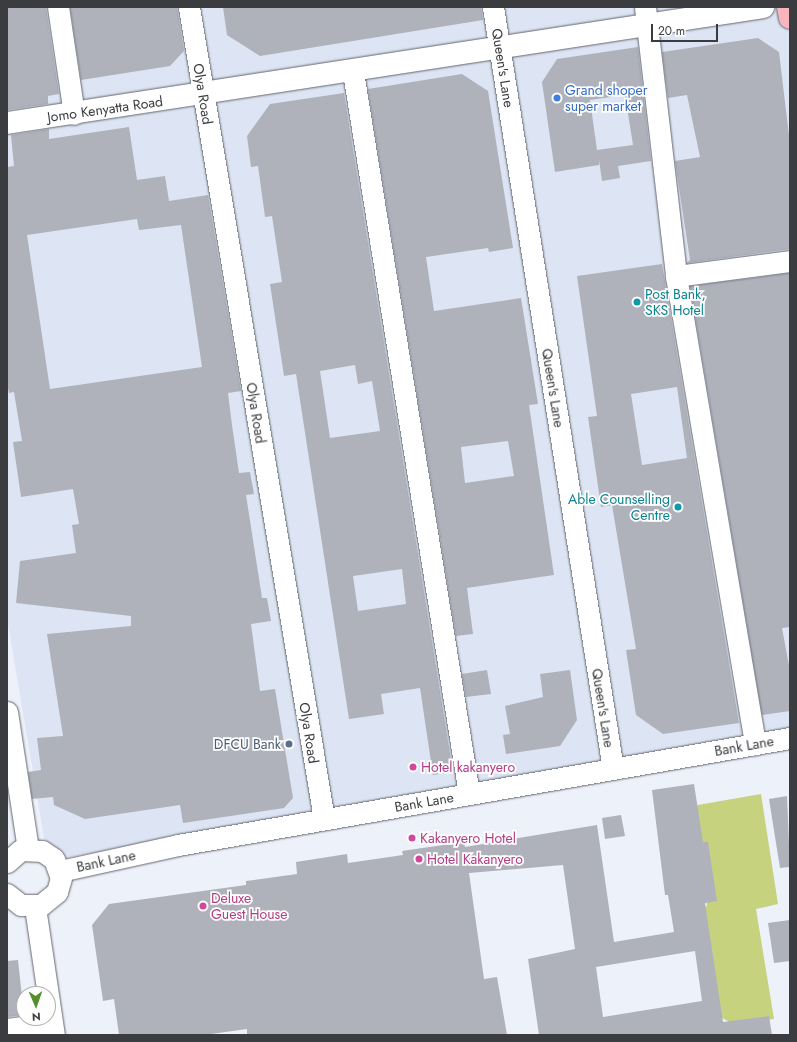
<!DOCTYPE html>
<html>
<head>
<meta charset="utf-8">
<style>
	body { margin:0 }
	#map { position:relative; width:797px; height:1042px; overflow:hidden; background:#edf1fa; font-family:Jost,sans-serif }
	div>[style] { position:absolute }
	.built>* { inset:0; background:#dde4f4 }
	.green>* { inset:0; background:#c7d27e }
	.building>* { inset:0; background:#afb2bb }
	.roads { filter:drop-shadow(0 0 1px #62656d) drop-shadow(0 0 1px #62656d) }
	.street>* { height:21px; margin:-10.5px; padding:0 10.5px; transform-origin:10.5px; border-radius:10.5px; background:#fff }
	.secondary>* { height:22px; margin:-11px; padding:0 11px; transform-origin:11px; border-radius:11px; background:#fff }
	.primary>* { height:22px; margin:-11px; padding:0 11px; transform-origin:11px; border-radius:11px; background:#f8b5bd }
	.dots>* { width:11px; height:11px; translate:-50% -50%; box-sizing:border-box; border:2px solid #fefefe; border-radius:50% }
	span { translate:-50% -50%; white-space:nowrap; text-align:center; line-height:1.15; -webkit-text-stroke:3.5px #fefefe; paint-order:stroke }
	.street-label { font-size:14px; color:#3a3c3f }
	.shop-label { font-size:14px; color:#366cbe }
	.left { translate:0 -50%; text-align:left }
	.culture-label { font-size:14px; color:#0d838f }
	.right { translate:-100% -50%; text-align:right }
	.service-label { font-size:14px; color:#4e5e75 }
	.hotel-label { font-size:14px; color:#b23c85 }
	.frame { position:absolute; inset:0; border:8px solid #3a3c3f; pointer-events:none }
	.north { position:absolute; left:16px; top:986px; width:40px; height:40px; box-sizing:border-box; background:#fefefe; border:1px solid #b0b0b2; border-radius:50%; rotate:178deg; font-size:11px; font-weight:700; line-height:16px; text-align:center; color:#3a3c3f }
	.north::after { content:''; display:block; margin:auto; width:14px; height:18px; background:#558f2d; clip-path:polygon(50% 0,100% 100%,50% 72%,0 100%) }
	.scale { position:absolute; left:651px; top:24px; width:67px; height:18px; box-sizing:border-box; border:2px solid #3a3c3f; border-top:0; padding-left:5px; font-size:12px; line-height:14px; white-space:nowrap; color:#3a3c3f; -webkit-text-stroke:3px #fefefe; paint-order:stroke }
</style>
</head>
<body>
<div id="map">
	<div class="built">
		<i style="clip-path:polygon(7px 7px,790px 7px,790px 731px,58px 859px,45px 844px,7px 618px)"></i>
	</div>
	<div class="green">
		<i style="clip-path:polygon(761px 794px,778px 904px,756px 909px,774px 1019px,733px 1024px,717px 1015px,699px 908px,707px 906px,692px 806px)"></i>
	</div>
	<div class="building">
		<i style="clip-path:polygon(7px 7px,46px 7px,59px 94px,48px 96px,48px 104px,8px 110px)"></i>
		<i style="clip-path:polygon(70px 7px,177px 7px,184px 51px,170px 66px,81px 80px)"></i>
		<i style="clip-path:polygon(223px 7px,481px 7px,483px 20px,260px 56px,227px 35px)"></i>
		<i style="clip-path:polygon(758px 38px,779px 52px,790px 144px,790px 249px,687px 263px,690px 260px,675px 161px,700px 157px,687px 95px,668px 98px,662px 52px)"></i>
		<i style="clip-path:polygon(evenodd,638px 47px,651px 161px,618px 166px,620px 178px,602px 181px,599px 160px,599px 165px,555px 172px,542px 82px,557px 59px,638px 47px,625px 95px,633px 145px,597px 150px,590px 100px,625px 95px)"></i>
		<i style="clip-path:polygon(evenodd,462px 74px,488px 91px,513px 248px,489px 252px,488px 248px,426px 257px,434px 311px,521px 298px,538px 404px,529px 405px,554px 575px,467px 588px,473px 634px,456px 636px,368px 89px,462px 74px,508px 441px,514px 476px,465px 483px,461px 447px,508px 441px)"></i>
		<i style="clip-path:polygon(evenodd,344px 93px,453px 772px,433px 775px,420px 688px,381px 694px,384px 714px,349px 719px,296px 374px,284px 376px,270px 284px,282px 282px,272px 216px,265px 217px,258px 166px,251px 167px,247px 136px,270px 104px,344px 93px,355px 365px,358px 384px,372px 381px,380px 431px,330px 438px,320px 371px,355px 365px,344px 93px,402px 569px,406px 604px,358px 611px,353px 576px,402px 569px)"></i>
		<i style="clip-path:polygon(evenodd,129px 127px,137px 180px,165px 176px,169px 201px,208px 195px,241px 391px,228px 393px,232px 425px,239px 473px,250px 472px,254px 494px,246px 495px,262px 598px,267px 598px,271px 621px,251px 624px,260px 691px,275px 689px,293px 798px,284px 808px,183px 823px,180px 805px,85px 819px,54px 805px,53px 797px,32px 799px,28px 772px,41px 770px,37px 738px,63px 736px,47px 634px,131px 626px,131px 616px,16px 603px,20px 561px,76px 553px,72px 525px,79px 524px,73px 489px,21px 497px,13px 442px,22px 441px,14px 392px,9px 393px,7px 383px,7px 167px,14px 166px,11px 135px,49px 129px,49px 139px,129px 127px,137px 219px,139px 230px,181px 225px,202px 367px,50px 389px,27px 235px,137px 219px)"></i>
		<i style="clip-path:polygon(evenodd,662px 264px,739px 723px,663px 734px,636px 715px,626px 650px,636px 649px,612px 505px,601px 507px,588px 417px,597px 416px,577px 276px,662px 264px,677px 387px,687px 458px,642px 465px,631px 394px,677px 387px)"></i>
		<i style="clip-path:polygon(790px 273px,790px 627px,782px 628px,790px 671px,790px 711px,762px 715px,690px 286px)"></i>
		<i style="clip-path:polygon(487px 670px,491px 694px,466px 697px,462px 674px)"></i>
		<i style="clip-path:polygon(570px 670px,577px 720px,560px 746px,506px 754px,503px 735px,510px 734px,505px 706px,543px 697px,540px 674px)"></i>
		<i style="clip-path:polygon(evenodd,694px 784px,703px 842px,708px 842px,717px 901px,705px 903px,723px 1022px,769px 1016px,772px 1035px,539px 1035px,528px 959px,575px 949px,563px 865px,469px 873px,484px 979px,497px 977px,507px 1035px,247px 1035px,247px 1029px,204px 1035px,119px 1035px,114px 999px,103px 1001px,92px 925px,109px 904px,246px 885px,246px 881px,297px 874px,296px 862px,347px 854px,348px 863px,403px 855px,402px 851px,464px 842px,465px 847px,597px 825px,614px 942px,674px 932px,668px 895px,665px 895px,652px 790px,694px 784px,695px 951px,702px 1001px,603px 1017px,596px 967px,695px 951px)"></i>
		<i style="clip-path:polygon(787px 796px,790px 867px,780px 868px,769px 799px)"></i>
		<i style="clip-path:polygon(621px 815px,625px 836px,605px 839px,602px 818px)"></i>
		<i style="clip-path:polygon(790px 920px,790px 961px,774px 963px,768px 923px)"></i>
		<i style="clip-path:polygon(18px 960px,24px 1015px,7px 1017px,7px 961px)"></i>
	</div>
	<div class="roads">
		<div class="street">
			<i style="left:58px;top:7px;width:108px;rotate:81.5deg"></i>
			<i style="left:189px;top:7px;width:823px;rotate:80.56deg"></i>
			<i style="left:493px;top:7px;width:771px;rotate:81.05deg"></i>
			<i style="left:645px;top:7px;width:271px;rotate:83.4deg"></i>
			<i style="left:676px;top:276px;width:475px;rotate:80.4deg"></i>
			<i style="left:353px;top:72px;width:731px;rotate:80.87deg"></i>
			<i style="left:676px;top:276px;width:115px;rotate:-7.5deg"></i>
			<i style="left:7px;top:712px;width:139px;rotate:81.3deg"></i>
			<i style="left:7px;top:862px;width:18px;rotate:-41deg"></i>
			<i style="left:21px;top:850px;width:21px;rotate:3deg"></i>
			<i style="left:42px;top:851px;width:14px;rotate:34deg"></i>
			<i style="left:54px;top:859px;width:20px;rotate:70deg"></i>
			<i style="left:61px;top:878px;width:15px;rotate:106deg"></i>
			<i style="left:57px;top:892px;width:21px;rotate:141deg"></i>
			<i style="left:41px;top:905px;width:20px;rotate:180deg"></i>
			<i style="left:21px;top:905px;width:18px;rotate:-142deg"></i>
			<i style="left:60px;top:871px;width:121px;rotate:-12.4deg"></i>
			<i style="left:178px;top:845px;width:621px;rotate:-9.92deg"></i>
			<i style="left:35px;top:907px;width:129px;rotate:81.6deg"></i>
			<i style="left:7px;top:1029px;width:45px;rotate:-7.6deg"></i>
		</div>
		<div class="secondary">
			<i style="left:7px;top:123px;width:765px;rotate:-8.72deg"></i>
		</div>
		<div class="primary">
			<i style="left:788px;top:7px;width:11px;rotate:80deg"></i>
		</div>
	</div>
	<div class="dots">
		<i style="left:557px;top:98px;background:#3f7fe0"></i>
		<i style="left:637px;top:302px;background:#0f9aa8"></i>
		<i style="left:678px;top:507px;background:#0f9aa8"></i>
		<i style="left:289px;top:744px;background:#5c6f8a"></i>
		<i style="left:413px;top:767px;background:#d1479c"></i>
		<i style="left:412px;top:838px;background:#d1479c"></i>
		<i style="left:419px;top:859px;background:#d1479c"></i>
		<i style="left:203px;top:906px;background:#d1479c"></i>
	</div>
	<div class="street-label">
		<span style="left:503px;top:68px;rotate:81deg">Queen's Lane</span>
		<span style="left:203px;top:94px;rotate:81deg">Olya Road</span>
		<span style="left:105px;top:109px;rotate:-8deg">Jomo Kenyatta Road</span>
		<span style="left:553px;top:388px;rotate:81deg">Queen's Lane</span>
		<span style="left:256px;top:413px;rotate:81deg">Olya Road</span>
		<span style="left:603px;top:708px;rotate:81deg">Queen's Lane</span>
		<span style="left:309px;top:733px;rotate:81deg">Olya Road</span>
		<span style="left:744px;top:746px;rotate:-10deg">Bank Lane</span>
		<span style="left:424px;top:802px;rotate:-10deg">Bank Lane</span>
		<span style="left:106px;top:861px;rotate:-12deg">Bank Lane</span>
	</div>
	<div class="shop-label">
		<span class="left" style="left:565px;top:98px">Grand shoper<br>super market</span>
	</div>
	<div class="culture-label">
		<span class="left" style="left:645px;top:302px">Post Bank,<br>SKS Hotel</span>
		<span class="right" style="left:670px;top:507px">Able Counselling<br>Centre</span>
	</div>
	<div class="service-label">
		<span class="right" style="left:281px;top:744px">DFCU Bank</span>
	</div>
	<div class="hotel-label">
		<span class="left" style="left:421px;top:767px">Hotel kakanyero</span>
		<span class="left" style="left:420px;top:838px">Kakanyero Hotel</span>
		<span class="left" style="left:427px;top:859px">Hotel Kakanyero</span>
		<span class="left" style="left:211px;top:906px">Deluxe<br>Guest House</span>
	</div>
	<div class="frame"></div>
	<div class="north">N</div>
	<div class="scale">20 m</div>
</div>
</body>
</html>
